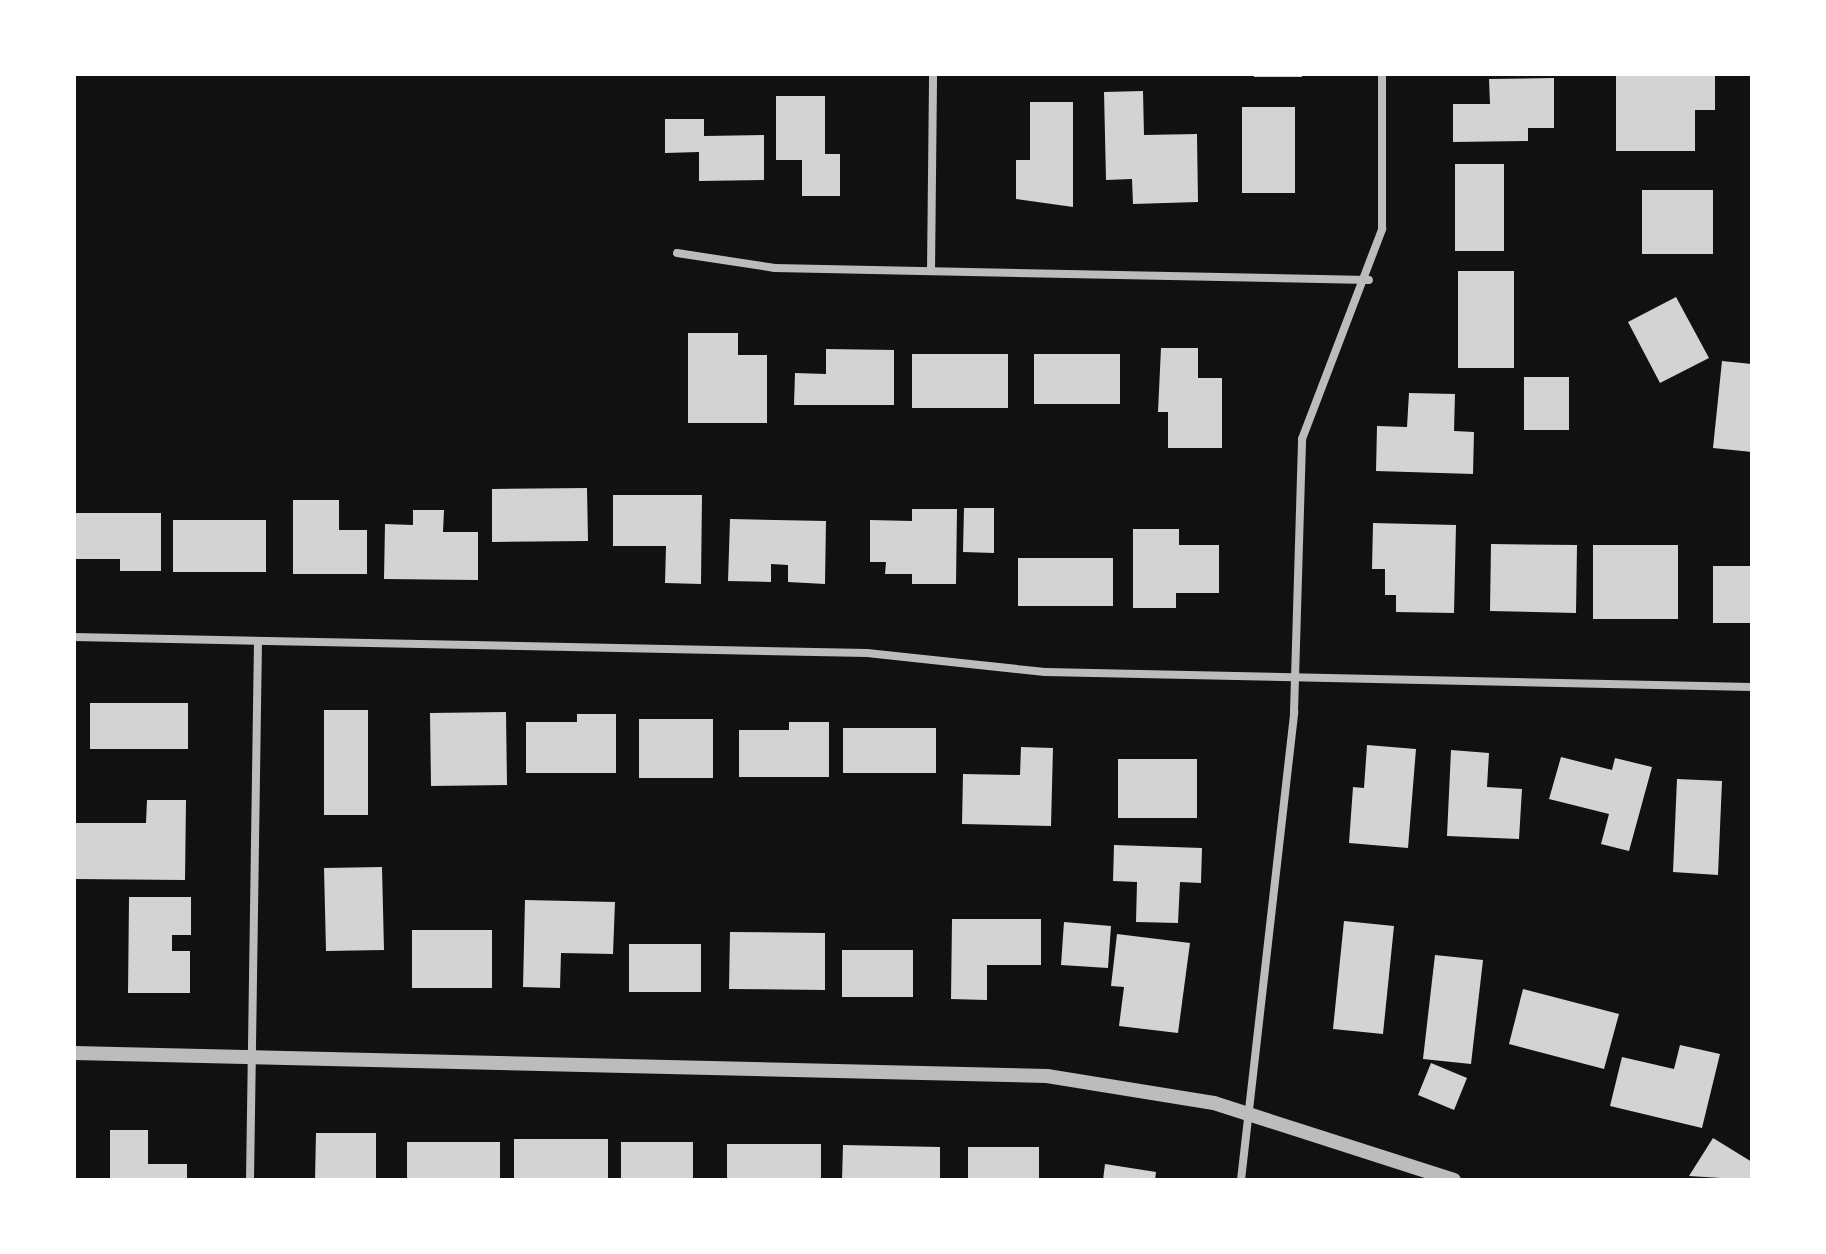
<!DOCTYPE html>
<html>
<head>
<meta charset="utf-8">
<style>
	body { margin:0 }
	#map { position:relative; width:1826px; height:1254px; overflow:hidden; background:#111; font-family:"Public Sans",sans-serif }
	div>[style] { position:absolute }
	.building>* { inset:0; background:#d3d3d3 }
	.minor>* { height:8px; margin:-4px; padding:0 4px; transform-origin:4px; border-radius:4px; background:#bcbcbc }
	.tertiary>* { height:14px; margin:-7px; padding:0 7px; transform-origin:7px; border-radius:7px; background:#bcbcbc }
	span { translate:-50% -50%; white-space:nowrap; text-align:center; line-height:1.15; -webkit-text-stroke:6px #fff; paint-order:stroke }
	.frame { position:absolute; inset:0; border:76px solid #fff; pointer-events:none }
</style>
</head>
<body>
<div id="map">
	<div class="building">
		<i style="clip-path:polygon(1254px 74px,1302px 74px,1302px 77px,1254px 77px)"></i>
		<i style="clip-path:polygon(1616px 74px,1715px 74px,1715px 110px,1695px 110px,1695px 151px,1616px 151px)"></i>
		<i style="clip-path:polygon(1554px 78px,1554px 128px,1528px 128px,1528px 141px,1453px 142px,1453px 104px,1490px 104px,1489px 79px)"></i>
		<i style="clip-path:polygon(1143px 91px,1144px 135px,1197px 134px,1198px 202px,1133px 204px,1132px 179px,1106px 180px,1104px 92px)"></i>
		<i style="clip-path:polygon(776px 96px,825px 96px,825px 154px,840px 154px,840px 196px,802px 196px,802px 160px,776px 160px)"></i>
		<i style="clip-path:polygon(1030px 102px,1073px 102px,1073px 207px,1016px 199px,1016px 160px,1030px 160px)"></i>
		<i style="clip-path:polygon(1242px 107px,1295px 107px,1295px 193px,1242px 193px)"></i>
		<i style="clip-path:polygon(665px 119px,704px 119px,704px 136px,764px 135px,764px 180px,699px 181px,699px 152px,665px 153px)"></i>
		<i style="clip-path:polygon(1455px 164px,1504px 164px,1504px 251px,1455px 251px)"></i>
		<i style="clip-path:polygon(1642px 190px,1713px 190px,1713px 254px,1642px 254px)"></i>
		<i style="clip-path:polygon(1458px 271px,1514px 271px,1514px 368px,1458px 368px)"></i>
		<i style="clip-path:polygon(1676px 297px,1709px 358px,1660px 383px,1628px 322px)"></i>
		<i style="clip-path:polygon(688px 333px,738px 333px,738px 355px,767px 355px,767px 423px,688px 423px)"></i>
		<i style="clip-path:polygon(1161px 348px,1198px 348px,1198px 378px,1222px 378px,1222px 448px,1168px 448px,1168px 412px,1158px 412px)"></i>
		<i style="clip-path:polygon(826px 349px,894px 350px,894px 405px,794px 405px,795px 373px,826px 374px)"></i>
		<i style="clip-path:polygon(912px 354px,1008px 354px,1008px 408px,912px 408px)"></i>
		<i style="clip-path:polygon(1034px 354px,1120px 354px,1120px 404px,1034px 404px)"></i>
		<i style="clip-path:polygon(1722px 361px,1752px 364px,1752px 452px,1713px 448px)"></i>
		<i style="clip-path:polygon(1524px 377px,1569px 377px,1569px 430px,1524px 430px)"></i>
		<i style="clip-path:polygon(1409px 393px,1455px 394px,1454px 431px,1474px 432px,1473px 474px,1376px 471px,1377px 426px,1407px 427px)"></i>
		<i style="clip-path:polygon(587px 488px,588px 541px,492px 542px,492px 489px)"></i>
		<i style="clip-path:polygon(613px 495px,702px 495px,701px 584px,665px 583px,666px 546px,613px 546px)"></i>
		<i style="clip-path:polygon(293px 500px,339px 500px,339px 530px,367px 530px,367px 574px,293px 574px)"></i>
		<i style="clip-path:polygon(964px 508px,994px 508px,994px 553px,963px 552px)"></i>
		<i style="clip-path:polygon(912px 509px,957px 509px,956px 584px,912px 584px,912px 574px,885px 574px,886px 562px,870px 562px,870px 520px,912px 521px)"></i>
		<i style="clip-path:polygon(413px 510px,444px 510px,443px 532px,478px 532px,478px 580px,384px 579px,385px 524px,413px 525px)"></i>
		<i style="clip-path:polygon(74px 513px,161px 513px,161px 571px,120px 571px,120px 559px,74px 559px)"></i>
		<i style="clip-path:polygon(730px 519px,826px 521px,825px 584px,788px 582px,788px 565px,771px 564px,771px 582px,728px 581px)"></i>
		<i style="clip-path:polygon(173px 520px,266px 520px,266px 572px,173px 572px)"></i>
		<i style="clip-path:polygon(1373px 523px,1456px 525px,1454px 613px,1396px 612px,1396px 595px,1385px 595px,1385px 569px,1372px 569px)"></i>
		<i style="clip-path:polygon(1133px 529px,1179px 529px,1179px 545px,1219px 545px,1219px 593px,1176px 593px,1176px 608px,1133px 608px)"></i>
		<i style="clip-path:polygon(1491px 544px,1577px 545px,1576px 613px,1490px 611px)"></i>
		<i style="clip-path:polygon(1593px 545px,1678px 545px,1678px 619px,1593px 619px)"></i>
		<i style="clip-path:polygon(1018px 558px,1113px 558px,1113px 606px,1018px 606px)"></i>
		<i style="clip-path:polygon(1713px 566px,1752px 566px,1752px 623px,1713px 623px)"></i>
		<i style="clip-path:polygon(90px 703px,188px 703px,188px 749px,90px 749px)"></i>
		<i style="clip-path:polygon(324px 710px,368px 710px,368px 815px,324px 815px)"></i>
		<i style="clip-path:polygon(506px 712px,507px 785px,431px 786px,430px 713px)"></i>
		<i style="clip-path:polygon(577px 714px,616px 714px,616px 773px,526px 773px,526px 722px,577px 722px)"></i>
		<i style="clip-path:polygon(639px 719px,713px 719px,713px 778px,639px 778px)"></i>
		<i style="clip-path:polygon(789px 722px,829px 722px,829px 777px,739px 777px,739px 730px,789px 730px)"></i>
		<i style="clip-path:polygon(843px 728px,936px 728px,936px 773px,843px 773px)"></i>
		<i style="clip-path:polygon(1367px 745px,1416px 749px,1408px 848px,1349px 843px,1353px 787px,1364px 788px)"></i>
		<i style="clip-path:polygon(1021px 747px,1053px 748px,1051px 826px,962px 824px,963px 774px,1020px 775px)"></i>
		<i style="clip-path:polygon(1451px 750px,1489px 753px,1487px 787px,1522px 789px,1519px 839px,1447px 836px)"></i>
		<i style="clip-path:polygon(1561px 757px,1612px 770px,1615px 758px,1652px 767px,1629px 851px,1601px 844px,1609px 814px,1549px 799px)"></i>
		<i style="clip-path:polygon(1118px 759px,1197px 759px,1197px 818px,1118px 818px)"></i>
		<i style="clip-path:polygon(1677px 779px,1722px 781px,1718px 875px,1673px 872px)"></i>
		<i style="clip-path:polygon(147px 800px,186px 800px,185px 880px,74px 879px,74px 823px,146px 823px)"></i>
		<i style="clip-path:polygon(1114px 845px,1202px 848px,1201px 883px,1180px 882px,1178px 923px,1136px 922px,1137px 882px,1113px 881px)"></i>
		<i style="clip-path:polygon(382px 867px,384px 950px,326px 951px,324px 868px)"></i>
		<i style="clip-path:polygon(129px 897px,191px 897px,191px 935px,172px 935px,172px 951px,190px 951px,190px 993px,128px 993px)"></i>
		<i style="clip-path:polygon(525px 900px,615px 902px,613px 954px,561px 953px,560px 988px,523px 987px)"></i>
		<i style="clip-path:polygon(952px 919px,1041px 919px,1041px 965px,987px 965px,987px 1000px,951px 999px)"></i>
		<i style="clip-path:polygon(1344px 921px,1394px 926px,1383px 1034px,1333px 1029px)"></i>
		<i style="clip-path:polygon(1064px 922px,1111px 926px,1108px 968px,1061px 965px)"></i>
		<i style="clip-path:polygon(412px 930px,492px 930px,492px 988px,412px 988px)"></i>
		<i style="clip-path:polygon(730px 932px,825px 933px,825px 990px,729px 989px)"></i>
		<i style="clip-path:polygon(1117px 934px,1190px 943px,1178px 1033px,1119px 1026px,1124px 987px,1111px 986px)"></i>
		<i style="clip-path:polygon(629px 944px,701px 944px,701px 992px,629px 992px)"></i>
		<i style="clip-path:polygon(842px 950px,913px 950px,913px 997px,842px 997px)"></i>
		<i style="clip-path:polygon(1435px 955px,1483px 960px,1471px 1064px,1423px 1059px)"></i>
		<i style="clip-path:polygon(1523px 989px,1619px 1014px,1604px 1069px,1509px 1044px)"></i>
		<i style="clip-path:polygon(1680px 1045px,1720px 1054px,1702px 1128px,1610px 1106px,1622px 1057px,1674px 1069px)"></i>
		<i style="clip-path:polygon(1431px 1063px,1467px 1078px,1454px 1110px,1418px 1095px)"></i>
		<i style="clip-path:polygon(110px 1130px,148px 1130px,148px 1164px,187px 1164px,187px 1180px,110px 1180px)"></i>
		<i style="clip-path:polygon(316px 1133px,376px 1133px,376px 1180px,315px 1180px)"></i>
		<i style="clip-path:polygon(1713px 1138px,1752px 1162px,1752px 1180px,1689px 1176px)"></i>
		<i style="clip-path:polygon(514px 1139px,608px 1139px,608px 1180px,514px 1180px)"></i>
		<i style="clip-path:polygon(407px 1142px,500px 1142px,500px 1180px,407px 1180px)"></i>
		<i style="clip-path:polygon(621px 1142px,693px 1142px,693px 1180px,621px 1180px)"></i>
		<i style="clip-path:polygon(727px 1144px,821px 1144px,821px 1180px,727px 1180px)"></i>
		<i style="clip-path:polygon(843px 1145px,940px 1147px,940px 1180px,842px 1180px)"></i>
		<i style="clip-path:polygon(968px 1147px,1039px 1147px,1039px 1180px,968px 1180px)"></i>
		<i style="clip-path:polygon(1105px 1164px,1156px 1172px,1155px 1180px,1103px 1180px)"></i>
	</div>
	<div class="minor">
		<i style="left:677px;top:253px;width:99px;rotate:8.7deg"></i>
		<i style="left:775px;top:268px;width:594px;rotate:1.16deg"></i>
		<i style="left:931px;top:271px;width:197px;rotate:-89.4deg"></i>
		<i style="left:74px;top:637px;width:793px;rotate:1.16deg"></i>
		<i style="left:867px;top:653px;width:179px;rotate:6.1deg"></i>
		<i style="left:1045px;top:672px;width:707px;rotate:1.22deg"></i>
		<i style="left:250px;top:1180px;width:539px;rotate:-89.15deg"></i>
		<i style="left:1241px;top:1180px;width:471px;rotate:-83.5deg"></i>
		<i style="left:1294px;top:712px;width:273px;rotate:-88.3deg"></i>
		<i style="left:1302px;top:439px;width:225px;rotate:-69.1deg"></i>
		<i style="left:1382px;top:229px;width:155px;rotate:-90deg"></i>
	</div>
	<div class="tertiary">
		<i style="left:74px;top:1053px;width:973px;rotate:1.35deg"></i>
		<i style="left:1047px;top:1076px;width:169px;rotate:9.2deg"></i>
		<i style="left:1214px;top:1103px;width:252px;rotate:17.8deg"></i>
	</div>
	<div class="frame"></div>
</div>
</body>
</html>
